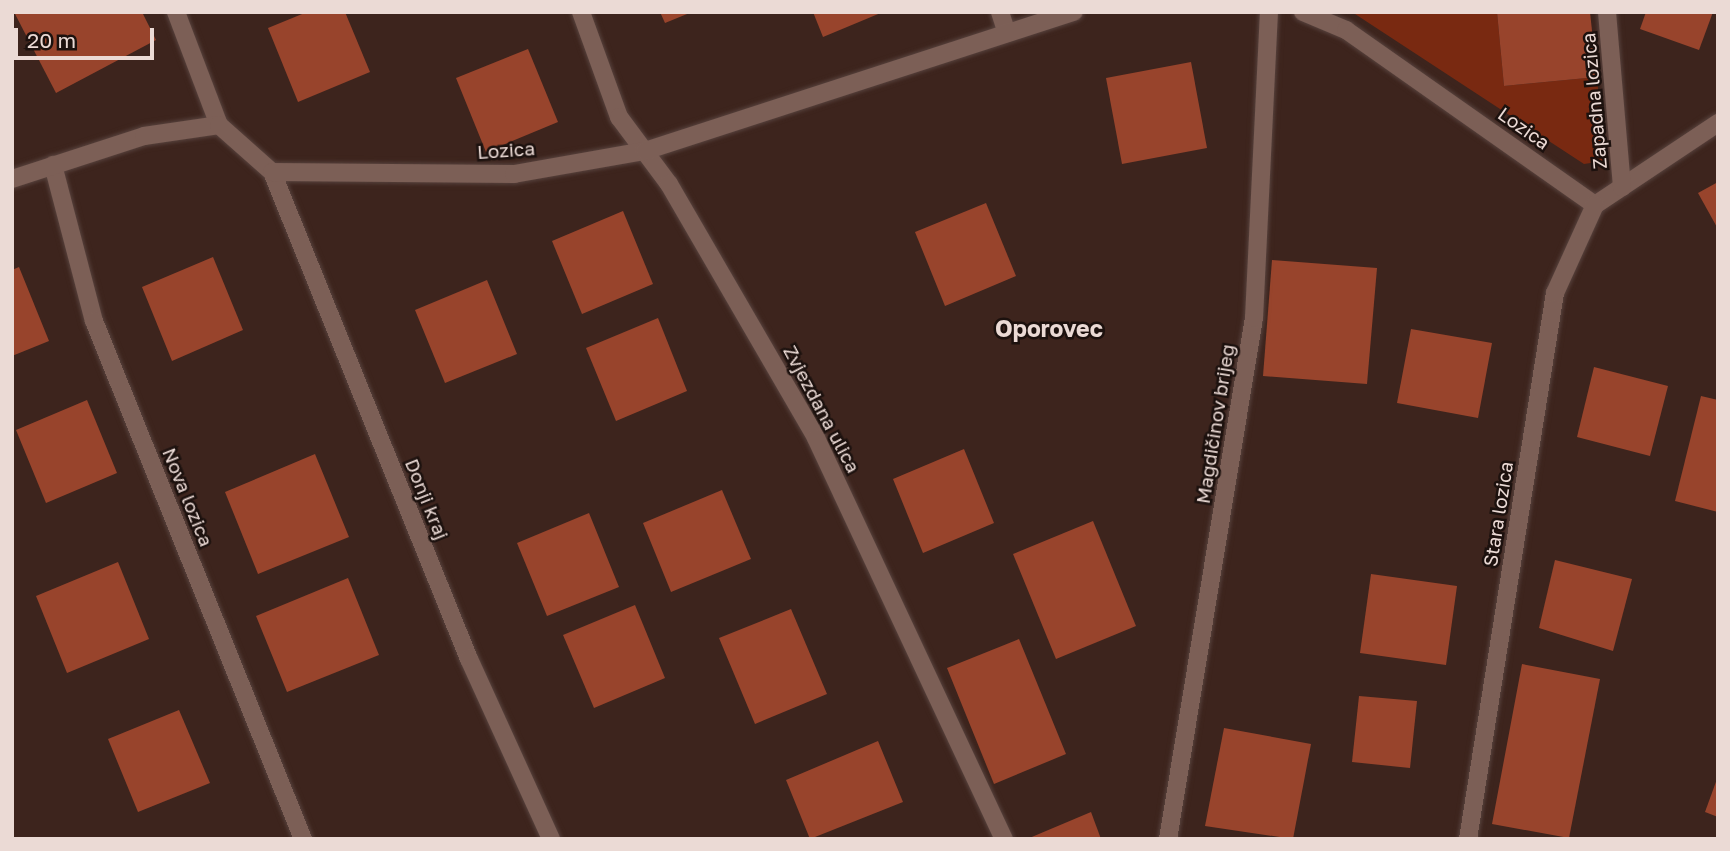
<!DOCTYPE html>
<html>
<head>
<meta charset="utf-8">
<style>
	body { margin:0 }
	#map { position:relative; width:1730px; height:851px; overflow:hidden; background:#3d241d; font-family:"Golos Text",sans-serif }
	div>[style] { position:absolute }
	.green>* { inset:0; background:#792911 }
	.building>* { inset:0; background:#98442c }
	.roads { filter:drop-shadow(0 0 2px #57423d) drop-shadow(0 0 2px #57423d) }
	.minor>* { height:18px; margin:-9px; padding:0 9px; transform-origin:9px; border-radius:9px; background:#7c5f56 }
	span { translate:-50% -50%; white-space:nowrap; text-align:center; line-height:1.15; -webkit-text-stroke:5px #1c110e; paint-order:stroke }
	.street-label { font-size:19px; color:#ebdad5 }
	.quarter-label { font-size:23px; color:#ebdad5; font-weight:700 }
	.frame { position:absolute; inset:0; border:14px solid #ebdad5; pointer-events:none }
	.scale { position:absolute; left:14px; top:28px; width:140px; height:32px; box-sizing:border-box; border:4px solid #ebdad5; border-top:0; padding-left:9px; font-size:21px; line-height:24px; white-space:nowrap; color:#ebdad5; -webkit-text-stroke:5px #1c110e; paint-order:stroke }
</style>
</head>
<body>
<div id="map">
	<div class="green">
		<i style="clip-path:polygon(1352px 12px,1497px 12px,1504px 86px,1597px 77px,1604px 161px,1584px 164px)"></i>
	</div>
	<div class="building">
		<i style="clip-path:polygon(14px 12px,142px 12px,156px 40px,56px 93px)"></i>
		<i style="clip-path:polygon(307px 12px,345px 12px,370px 72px,298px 102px,268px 28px)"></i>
		<i style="clip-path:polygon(660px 12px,692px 12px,665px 23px)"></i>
		<i style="clip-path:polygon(813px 12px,883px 12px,823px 37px)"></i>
		<i style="clip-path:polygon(1497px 12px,1590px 12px,1597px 77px,1504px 86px)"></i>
		<i style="clip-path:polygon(1646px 12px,1713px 12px,1699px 50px,1640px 29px)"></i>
		<i style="clip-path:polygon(528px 49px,558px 122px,486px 152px,456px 78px)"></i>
		<i style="clip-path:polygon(1191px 62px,1207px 148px,1122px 164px,1106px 78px)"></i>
		<i style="clip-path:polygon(1718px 182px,1718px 229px,1698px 193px)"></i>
		<i style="clip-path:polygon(986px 203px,1016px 276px,945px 306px,915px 232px)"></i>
		<i style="clip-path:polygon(623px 211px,653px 284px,582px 314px,552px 241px)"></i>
		<i style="clip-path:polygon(213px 257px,243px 330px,172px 361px,142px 287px)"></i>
		<i style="clip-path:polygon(1272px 260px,1377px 268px,1367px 384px,1263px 376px)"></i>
		<i style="clip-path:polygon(19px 267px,49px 341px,12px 356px,12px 270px)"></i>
		<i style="clip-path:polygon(487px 280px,517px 354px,445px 383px,415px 310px)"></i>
		<i style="clip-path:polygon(658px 318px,687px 391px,616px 421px,586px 348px)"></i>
		<i style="clip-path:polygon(1411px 329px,1492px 343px,1478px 418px,1397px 403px)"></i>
		<i style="clip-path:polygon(1594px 367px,1668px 386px,1650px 456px,1577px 437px)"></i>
		<i style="clip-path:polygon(1701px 396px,1718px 400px,1718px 512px,1675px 501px)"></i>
		<i style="clip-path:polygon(87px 400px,117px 473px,46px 503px,16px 430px)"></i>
		<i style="clip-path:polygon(964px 449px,994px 523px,923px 553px,893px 479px)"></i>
		<i style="clip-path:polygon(315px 454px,349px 537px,258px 574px,225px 492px)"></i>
		<i style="clip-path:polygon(722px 490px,751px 559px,671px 592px,643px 523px)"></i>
		<i style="clip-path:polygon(589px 513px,619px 587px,547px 616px,517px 543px)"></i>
		<i style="clip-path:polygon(1093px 521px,1136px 626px,1056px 659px,1013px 554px)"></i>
		<i style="clip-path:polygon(1555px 560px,1632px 579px,1613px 651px,1539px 628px)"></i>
		<i style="clip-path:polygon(118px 562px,149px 639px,67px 673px,36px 596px)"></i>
		<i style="clip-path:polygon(1371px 574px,1457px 586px,1446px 665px,1360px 653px)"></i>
		<i style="clip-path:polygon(348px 578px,379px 655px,287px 692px,256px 616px)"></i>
		<i style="clip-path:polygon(635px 605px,665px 678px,594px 708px,563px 635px)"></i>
		<i style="clip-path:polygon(791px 609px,827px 694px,755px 724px,719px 638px)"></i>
		<i style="clip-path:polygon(1019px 639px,1066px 754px,994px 784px,947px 668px)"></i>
		<i style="clip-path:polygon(1522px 664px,1600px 679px,1569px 838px,1492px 824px)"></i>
		<i style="clip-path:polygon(1359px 696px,1417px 701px,1410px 768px,1352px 762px)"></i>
		<i style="clip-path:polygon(179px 710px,210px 783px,138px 812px,108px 739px)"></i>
		<i style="clip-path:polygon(1224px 728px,1311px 744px,1293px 839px,1205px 826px)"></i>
		<i style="clip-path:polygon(878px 741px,903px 802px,810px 839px,786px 780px)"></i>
		<i style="clip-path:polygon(1717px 779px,1718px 779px,1718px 817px,1705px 812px)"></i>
		<i style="clip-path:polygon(1091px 812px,1101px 839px,1027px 839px)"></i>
	</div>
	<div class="roads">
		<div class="minor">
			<i style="left:176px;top:12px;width:121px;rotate:69.2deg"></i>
			<i style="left:581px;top:12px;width:112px;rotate:70.1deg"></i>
			<i style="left:619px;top:117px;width:84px;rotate:53.3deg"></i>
			<i style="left:669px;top:184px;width:293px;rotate:59.9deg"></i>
			<i style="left:816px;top:438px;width:443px;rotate:64.9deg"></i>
			<i style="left:1000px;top:12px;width:22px;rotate:72deg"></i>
			<i style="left:1303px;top:12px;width:47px;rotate:22.7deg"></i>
			<i style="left:1346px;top:30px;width:304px;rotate:35.1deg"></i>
			<i style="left:1595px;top:205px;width:148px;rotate:-33.7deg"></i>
			<i style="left:1607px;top:12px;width:176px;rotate:85.1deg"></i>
			<i style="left:53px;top:165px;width:161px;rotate:75.3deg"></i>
			<i style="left:94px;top:321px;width:559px;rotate:68.03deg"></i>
			<i style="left:272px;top:172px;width:525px;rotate:67.98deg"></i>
			<i style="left:469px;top:659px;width:198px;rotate:65.5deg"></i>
			<i style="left:12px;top:179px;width:139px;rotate:-18deg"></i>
			<i style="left:144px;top:136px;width:76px;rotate:-8.3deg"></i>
			<i style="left:219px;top:125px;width:71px;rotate:41.6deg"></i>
			<i style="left:272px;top:172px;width:242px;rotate:0.5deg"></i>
			<i style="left:514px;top:174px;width:133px;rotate:-10deg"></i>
			<i style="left:645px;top:151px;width:451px;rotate:-18deg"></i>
			<i style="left:1168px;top:839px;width:528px;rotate:-80.63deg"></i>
			<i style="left:1254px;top:318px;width:306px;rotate:-87.2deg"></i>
			<i style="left:1468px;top:839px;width:553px;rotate:-80.95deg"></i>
			<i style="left:1555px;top:293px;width:97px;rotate:-65.6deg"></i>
		</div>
	</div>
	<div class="street-label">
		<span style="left:1594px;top:101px;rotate:-95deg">Zapadna lozica</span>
		<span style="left:1524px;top:128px;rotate:35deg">Lozica</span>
		<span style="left:506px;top:150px;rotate:-4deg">Lozica</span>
		<span style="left:822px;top:409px;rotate:62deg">Zvjezdana ulica</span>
		<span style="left:1215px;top:424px;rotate:-81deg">Magdičinov brijeg</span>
		<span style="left:188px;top:497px;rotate:68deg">Nova lozica</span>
		<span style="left:427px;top:499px;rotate:68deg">Donji kraj</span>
		<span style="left:1498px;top:514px;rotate:-81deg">Stara lozica</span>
	</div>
	<div class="quarter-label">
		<span style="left:1049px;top:328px">Oporovec</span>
	</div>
	<div class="frame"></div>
	<div class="scale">20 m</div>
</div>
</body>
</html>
